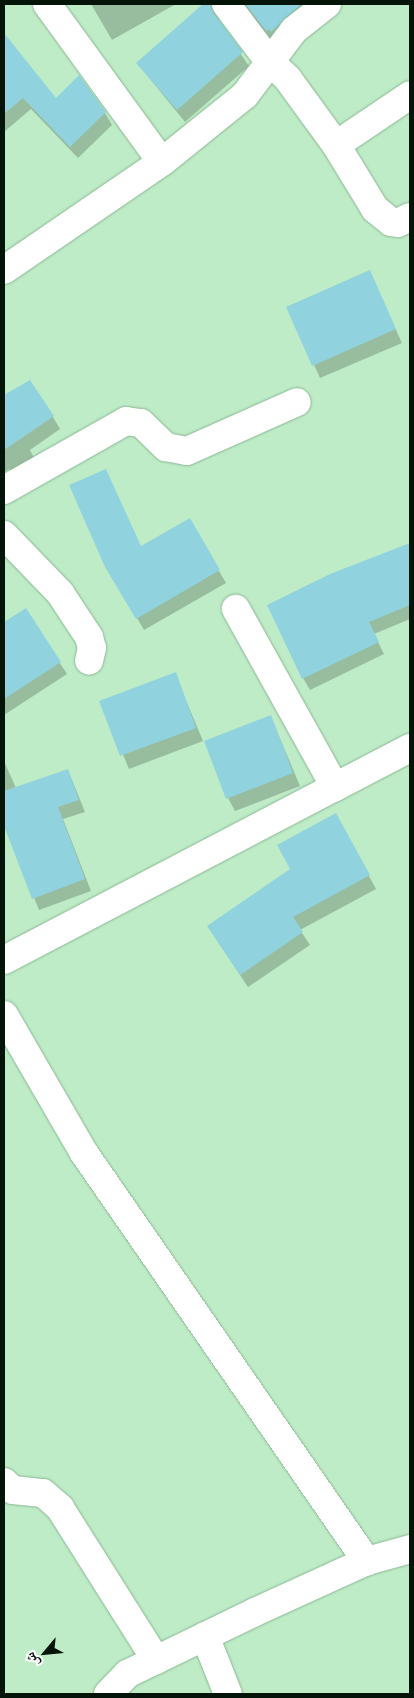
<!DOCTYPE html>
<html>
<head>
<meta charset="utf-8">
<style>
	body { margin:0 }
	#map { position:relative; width:414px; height:1698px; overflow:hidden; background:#beecc6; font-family:"Golos Text","Noto Naskh Arabic",sans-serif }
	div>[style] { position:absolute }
	.shadow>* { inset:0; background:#0003 }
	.building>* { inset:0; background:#90d3df }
	.roads { filter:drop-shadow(0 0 1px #8bb794) drop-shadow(0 0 1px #8bb794) }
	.minor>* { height:28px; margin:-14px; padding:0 14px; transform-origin:14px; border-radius:14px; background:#fff }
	span { translate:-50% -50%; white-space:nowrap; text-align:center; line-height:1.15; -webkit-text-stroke:5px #fff; paint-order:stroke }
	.frame { position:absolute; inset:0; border:5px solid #051408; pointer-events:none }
	.north { position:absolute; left:20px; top:1628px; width:50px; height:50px; -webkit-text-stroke:4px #fff; paint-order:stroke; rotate:242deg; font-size:14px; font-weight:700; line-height:20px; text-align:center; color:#051408 }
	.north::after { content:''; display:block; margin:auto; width:18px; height:22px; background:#051408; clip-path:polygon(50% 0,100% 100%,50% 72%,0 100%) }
</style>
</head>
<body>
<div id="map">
	<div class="shadow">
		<i style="clip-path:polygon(91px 4px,176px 4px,112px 40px)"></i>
		<i style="clip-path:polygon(205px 4px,216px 4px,220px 24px,249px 66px,185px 122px,137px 63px)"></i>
		<i style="clip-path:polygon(242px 4px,331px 4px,274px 43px)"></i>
		<i style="clip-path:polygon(4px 35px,56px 100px,105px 113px,112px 125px,78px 158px,31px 109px,4px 132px)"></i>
		<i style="clip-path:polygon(369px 271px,402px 343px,320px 378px,287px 307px)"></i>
		<i style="clip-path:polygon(4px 396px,53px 417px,60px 429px,30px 450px,35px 460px,13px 471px,9px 469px,4px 472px)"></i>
		<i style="clip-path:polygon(105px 470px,141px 547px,189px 520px,226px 583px,144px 630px,107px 566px)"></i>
		<i style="clip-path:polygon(410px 544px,410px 619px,374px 634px,384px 654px,310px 690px,303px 678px,330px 576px)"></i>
		<i style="clip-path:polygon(25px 610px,67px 674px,4px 715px,4px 624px)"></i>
		<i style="clip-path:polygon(175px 674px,203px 741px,129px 769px,101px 702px)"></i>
		<i style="clip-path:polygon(271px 717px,300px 786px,235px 811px,228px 798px)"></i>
		<i style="clip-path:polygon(4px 761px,16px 788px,68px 770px,85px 812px,63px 819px,91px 891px,39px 910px,4px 823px)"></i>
		<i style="clip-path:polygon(343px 828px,376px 889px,300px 930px,310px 945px,248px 987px,216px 939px)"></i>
	</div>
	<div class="building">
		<i style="clip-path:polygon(203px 4px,211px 4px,214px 13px,243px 52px,177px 110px,136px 63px)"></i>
		<i style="clip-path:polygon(245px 4px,302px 4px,271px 32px,269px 29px,266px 31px)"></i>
		<i style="clip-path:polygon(4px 33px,56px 98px,79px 75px,106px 112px,70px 147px,23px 98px,4px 114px)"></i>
		<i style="clip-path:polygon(370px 270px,396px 329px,312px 366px,286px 307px)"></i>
		<i style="clip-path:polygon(30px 380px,54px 416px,4px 450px,4px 395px)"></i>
		<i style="clip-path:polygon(106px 469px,141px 546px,190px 518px,220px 570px,136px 619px,105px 567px,69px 485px)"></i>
		<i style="clip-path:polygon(410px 543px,410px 605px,369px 622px,379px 642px,302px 679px,267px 605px,330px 574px)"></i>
		<i style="clip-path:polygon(26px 608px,61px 662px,4px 699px,4px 622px)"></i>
		<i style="clip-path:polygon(176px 672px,196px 728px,120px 756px,99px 701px)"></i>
		<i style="clip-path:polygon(271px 715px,293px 773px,226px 799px,204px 741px)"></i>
		<i style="clip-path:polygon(68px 769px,79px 800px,58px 807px,85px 879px,32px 899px,4px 826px,4px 791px)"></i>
		<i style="clip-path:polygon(336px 813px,370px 875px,293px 917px,303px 932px,240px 975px,207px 926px,290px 869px,277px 845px)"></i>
	</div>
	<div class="roads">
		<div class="minor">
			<i style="left:47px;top:4px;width:195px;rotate:54deg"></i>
			<i style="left:226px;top:4px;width:71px;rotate:53deg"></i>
			<i style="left:269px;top:61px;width:26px;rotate:43deg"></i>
			<i style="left:288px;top:79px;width:82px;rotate:54deg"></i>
			<i style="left:336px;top:145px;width:75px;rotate:58.6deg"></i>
			<i style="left:375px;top:209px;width:21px;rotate:39deg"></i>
			<i style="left:391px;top:222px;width:7px;rotate:8deg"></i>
			<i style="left:398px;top:223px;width:13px;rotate:-27deg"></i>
			<i style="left:336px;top:145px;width:89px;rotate:-34deg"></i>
			<i style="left:4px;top:270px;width:191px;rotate:-34.4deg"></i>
			<i style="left:162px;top:162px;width:107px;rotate:-38.9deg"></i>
			<i style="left:245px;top:95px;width:81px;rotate:-53deg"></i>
			<i style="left:294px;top:30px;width:42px;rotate:-38.2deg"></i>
			<i style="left:4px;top:490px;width:140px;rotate:-29.5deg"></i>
			<i style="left:126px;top:421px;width:15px;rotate:8deg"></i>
			<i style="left:141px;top:423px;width:35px;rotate:44deg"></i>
			<i style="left:166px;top:447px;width:21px;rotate:11deg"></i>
			<i style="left:187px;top:451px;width:120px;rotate:-24deg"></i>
			<i style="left:4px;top:535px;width:81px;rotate:46deg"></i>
			<i style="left:60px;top:593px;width:53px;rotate:56.6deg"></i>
			<i style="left:89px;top:637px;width:11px;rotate:75deg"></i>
			<i style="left:92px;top:648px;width:13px;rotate:103deg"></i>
			<i style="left:335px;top:787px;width:85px;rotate:-27.5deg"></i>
			<i style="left:4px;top:960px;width:373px;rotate:-27.6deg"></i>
			<i style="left:335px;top:787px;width:204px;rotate:-119.1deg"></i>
			<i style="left:4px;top:1015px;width:160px;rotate:59.9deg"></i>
			<i style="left:84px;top:1153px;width:497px;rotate:55.3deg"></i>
			<i style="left:4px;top:1482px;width:12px;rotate:42deg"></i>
			<i style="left:13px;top:1490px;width:30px;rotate:6deg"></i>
			<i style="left:43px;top:1493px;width:23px;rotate:41deg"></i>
			<i style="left:60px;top:1508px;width:180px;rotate:57.7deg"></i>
			<i style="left:205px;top:1636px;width:62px;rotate:68.4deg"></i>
			<i style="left:108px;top:1694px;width:28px;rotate:-46deg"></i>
			<i style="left:127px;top:1674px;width:142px;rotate:-25.8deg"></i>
			<i style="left:255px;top:1612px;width:123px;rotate:-24.5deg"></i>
			<i style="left:367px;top:1561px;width:45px;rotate:-15.6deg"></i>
		</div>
	</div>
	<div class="frame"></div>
	<div class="north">ش</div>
</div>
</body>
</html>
